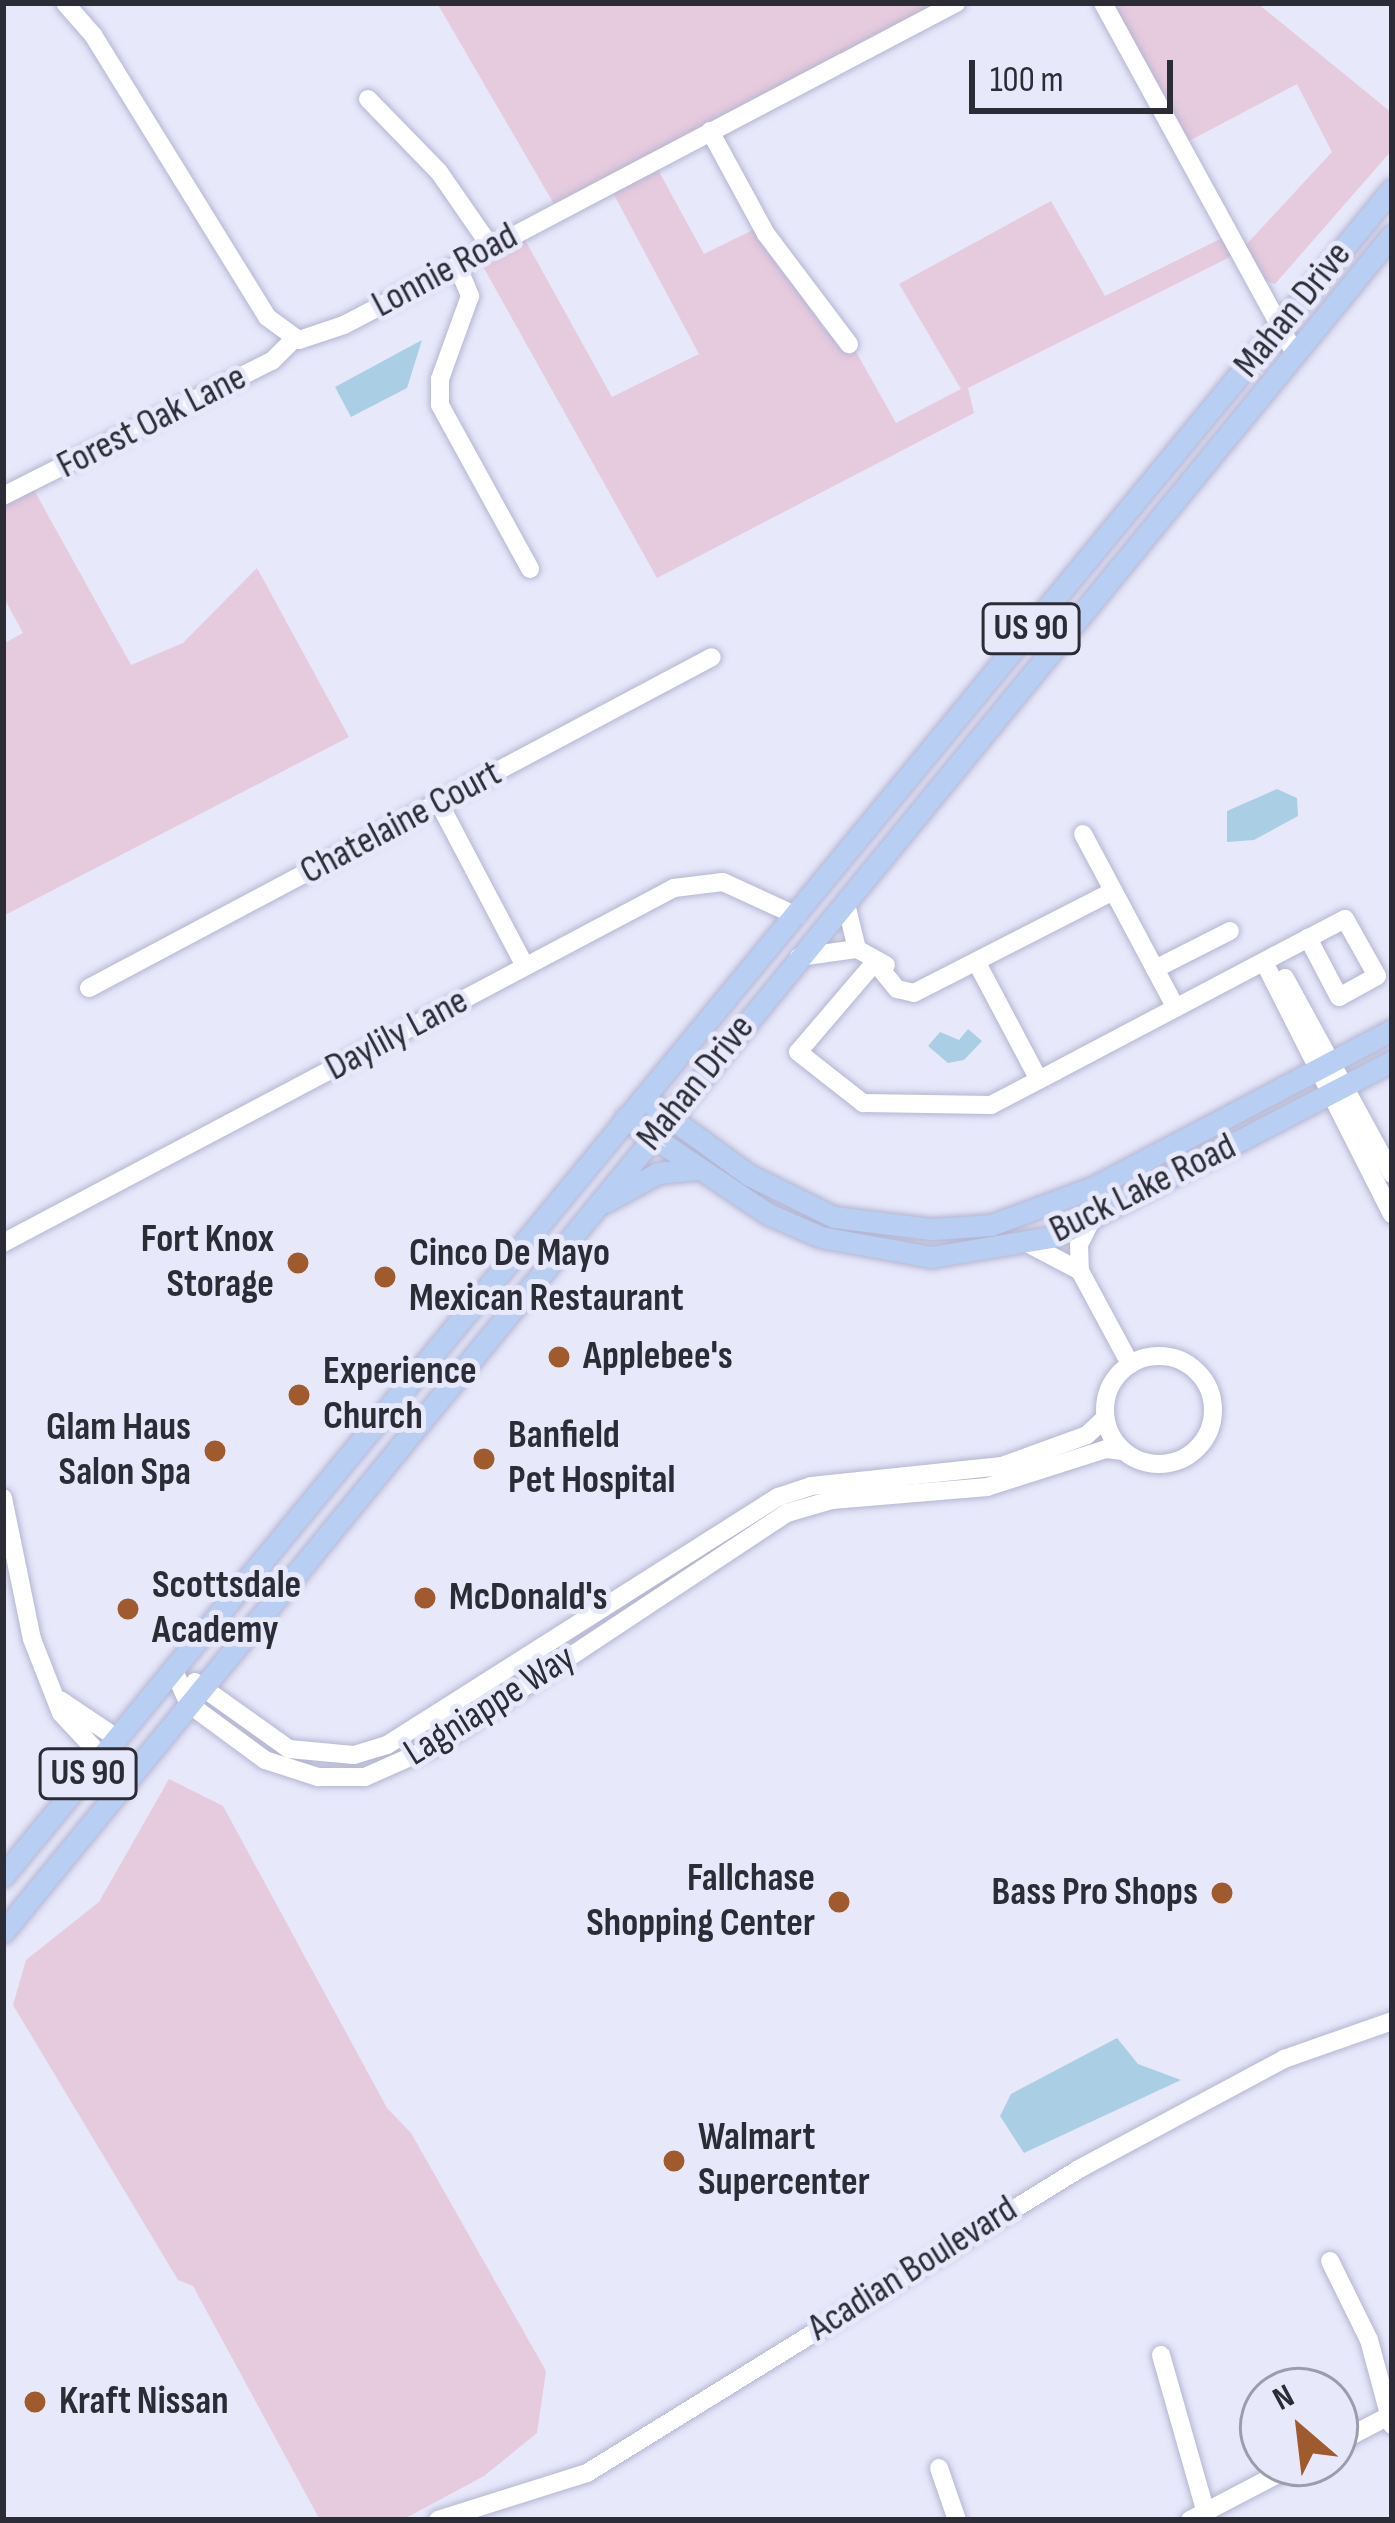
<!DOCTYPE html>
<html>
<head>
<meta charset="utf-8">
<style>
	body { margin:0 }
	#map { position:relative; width:1395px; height:2523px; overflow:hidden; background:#e7e8fa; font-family:"Sofia Sans Condensed",sans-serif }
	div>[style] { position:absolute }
	.green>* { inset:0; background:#e6cade }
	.water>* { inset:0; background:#aacfe4 }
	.roads { filter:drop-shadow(0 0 3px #b4b5d2) drop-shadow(0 0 3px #b4b5d2) }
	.minor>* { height:18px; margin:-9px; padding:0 9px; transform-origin:9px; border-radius:9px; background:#fff }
	.minor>.ring { margin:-9px; padding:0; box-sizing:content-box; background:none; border:18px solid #fff; border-radius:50% }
	.major>* { height:21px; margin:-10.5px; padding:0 10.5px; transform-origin:10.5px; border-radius:10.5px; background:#b8cef2 }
	.dots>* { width:33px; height:33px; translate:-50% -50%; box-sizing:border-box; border:6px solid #e7e8fa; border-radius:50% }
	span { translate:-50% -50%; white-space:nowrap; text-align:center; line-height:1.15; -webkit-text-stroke:10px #e7e8fa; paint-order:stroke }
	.shield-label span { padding:3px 9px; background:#e7e8fa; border:3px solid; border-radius:9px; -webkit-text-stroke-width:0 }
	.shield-label { font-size:36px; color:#2c2c37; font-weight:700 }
	.street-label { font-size:39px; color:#2c2c37 }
	.poi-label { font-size:39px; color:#2c2c37; font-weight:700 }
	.right { translate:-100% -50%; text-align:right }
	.left { translate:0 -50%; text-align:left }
	.frame { position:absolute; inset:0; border:6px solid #2c2c37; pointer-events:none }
	.north { position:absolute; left:1239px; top:2367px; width:120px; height:120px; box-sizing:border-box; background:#e7e8fa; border:3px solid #9c9dac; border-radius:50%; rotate:332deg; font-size:33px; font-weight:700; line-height:48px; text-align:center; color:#2c2c37 }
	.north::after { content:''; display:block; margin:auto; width:42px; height:54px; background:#9f5a2d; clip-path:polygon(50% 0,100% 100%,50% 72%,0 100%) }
	.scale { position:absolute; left:969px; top:60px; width:204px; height:54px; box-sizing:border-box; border:6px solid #2c2c37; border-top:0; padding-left:15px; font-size:36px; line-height:42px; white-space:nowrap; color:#2c2c37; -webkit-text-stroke:9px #e7e8fa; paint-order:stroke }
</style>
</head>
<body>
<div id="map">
	<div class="green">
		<i style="clip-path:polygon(437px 3px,938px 3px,554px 204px)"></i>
		<i style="clip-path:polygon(1111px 3px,1257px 3px,1392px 113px,1392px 150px,1275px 284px,1260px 279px,1243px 248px,1332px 152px,1297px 84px,1187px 142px)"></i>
		<i style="clip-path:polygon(657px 168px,704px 254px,755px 229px,825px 330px,851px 355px,855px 350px,896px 423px,961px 389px,899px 284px,1051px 201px,1105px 296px,1222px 238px,1232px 256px,968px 388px,974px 413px,657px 578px,480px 261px,524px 238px,612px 397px,699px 354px,612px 191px)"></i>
		<i style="clip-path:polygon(34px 490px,131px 665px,183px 643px,257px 568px,349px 737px,3px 916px,3px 644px,23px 633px,3px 596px,3px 505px)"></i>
		<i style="clip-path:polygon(169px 1779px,223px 1806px,387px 2108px,411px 2133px,546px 2371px,537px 2433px,484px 2476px,402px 2520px,320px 2520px,193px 2286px,178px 2280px,13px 2005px,26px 1960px,99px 1902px)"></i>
	</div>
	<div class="water">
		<i style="clip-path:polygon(422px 340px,407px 388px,351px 417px,335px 387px)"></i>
		<i style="clip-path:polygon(1277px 789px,1297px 798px,1298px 816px,1254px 840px,1227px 842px,1227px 811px)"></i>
		<i style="clip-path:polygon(968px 1029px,982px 1041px,964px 1060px,948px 1063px,928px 1046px,940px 1032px,959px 1040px)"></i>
		<i style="clip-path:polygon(1117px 2038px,1138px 2064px,1181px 2080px,1024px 2153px,1000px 2116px,1011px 2094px)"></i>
	</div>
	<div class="roads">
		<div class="minor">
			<i style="left:65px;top:3px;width:43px;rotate:48.8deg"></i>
			<i style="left:93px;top:35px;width:331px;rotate:58.3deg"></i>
			<i style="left:267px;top:317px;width:39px;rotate:36deg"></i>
			<i style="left:299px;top:340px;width:47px;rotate:-18.4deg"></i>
			<i style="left:344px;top:325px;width:692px;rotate:-27.75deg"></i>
			<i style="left:1103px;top:3px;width:400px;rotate:61.3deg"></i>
			<i style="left:368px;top:99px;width:102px;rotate:45.8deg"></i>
			<i style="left:439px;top:172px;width:91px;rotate:55.3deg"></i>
			<i style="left:710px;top:131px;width:117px;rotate:61.5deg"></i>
			<i style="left:766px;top:234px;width:138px;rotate:53deg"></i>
			<i style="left:457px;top:265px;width:34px;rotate:67deg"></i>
			<i style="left:470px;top:296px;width:88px;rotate:109.9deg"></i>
			<i style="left:440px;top:379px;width:26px;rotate:90deg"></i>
			<i style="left:440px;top:405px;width:187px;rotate:61.2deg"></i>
			<i style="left:3px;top:496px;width:301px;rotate:-26.7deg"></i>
			<i style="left:272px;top:361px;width:31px;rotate:-45deg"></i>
			<i style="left:439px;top:803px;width:184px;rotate:62.2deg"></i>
			<i style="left:1083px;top:834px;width:197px;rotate:61.9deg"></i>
			<i style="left:846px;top:904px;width:46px;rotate:76.3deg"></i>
			<i style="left:857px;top:949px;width:33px;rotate:29deg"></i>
			<i style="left:799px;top:957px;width:59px;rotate:-7.9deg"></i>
			<i style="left:875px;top:962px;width:118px;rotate:130.5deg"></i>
			<i style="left:798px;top:1052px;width:83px;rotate:38.1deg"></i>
			<i style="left:863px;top:1103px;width:128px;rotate:0.9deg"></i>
			<i style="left:991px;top:1105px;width:73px;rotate:-27.6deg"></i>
			<i style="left:1056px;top:1071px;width:246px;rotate:-27.8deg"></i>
			<i style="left:1274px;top:956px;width:80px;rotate:-27.5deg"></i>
			<i style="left:1345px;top:919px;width:65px;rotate:60.7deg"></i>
			<i style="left:1377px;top:976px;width:43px;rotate:151.1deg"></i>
			<i style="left:1339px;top:997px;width:67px;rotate:-117.7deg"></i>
			<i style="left:875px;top:962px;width:35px;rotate:51deg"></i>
			<i style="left:897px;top:989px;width:17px;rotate:13deg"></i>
			<i style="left:914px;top:993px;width:224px;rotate:-27.1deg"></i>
			<i style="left:1264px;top:962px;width:283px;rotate:63.1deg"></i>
			<i style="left:977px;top:963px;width:132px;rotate:62.1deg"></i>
			<i style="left:1155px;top:969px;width:84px;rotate:-26.9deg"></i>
			<i style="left:1285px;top:978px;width:223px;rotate:61.4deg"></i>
			<i style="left:89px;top:988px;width:705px;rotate:-27.98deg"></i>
			<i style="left:1092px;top:1219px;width:29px;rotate:117deg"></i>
			<i style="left:1079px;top:1245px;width:26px;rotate:88deg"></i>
			<i style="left:1080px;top:1271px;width:106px;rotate:61.7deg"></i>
			<i style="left:3px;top:1243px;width:759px;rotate:-27.88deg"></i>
			<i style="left:674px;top:888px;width:49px;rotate:-7deg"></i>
			<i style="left:723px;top:882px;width:81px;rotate:24.7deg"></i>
			<i style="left:1029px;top:1244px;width:58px;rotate:27.9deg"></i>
			<i class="ring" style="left:1105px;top:1356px;width:90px;height:90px"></i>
			<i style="left:3px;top:1498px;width:144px;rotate:78.4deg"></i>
			<i style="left:32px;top:1639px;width:79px;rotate:68.6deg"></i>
			<i style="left:61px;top:1713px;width:60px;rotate:47deg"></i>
			<i style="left:175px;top:1673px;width:34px;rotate:66deg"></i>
			<i style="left:189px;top:1704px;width:94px;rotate:36.4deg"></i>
			<i style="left:265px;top:1760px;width:56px;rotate:17.8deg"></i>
			<i style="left:318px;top:1777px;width:47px"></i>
			<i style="left:365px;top:1777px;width:77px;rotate:-23.9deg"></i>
			<i style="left:435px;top:1746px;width:422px;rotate:-33.5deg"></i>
			<i style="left:787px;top:1513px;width:47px;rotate:-16.1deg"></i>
			<i style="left:832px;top:1500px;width:156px;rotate:-4.8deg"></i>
			<i style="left:987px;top:1487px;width:125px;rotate:-17.7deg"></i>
			<i style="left:1106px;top:1449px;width:17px;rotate:7deg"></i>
			<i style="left:195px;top:1682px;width:115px;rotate:35.5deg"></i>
			<i style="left:289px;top:1749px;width:65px;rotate:5.3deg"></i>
			<i style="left:354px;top:1755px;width:34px;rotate:-17deg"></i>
			<i style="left:387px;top:1745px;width:463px;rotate:-32.4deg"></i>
			<i style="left:778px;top:1497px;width:35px;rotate:-18deg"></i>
			<i style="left:811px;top:1486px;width:192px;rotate:-6deg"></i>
			<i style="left:1002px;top:1466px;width:90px;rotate:-20deg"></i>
			<i style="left:1087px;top:1435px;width:25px;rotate:-43deg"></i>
			<i style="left:60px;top:1700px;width:70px;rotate:33.9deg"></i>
			<i style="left:1330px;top:2261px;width:88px;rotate:63.7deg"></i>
			<i style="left:1369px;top:2340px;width:88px;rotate:74.9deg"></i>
			<i style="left:1161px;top:2355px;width:172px;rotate:74.1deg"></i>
			<i style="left:1335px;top:2444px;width:59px;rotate:-27.4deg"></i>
			<i style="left:939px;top:2468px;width:55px;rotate:70.9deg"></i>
			<i style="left:438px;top:2520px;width:156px;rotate:-17.5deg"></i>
			<i style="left:587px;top:2473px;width:578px;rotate:-31.71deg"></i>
			<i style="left:1079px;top:2169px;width:233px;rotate:-28.2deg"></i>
			<i style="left:1284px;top:2059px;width:114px;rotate:-19.4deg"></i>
			<i style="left:1190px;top:2520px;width:123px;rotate:-27.6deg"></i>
		</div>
		<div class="major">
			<i style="left:643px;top:1098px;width:131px;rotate:36deg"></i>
			<i style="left:749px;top:1175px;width:95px;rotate:26.3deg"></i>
			<i style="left:834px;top:1217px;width:99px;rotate:7deg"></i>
			<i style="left:932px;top:1229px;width:59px;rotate:-3.9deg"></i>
			<i style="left:991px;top:1225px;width:110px;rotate:-20.3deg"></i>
			<i style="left:1094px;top:1187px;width:337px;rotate:-27.8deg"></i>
			<i style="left:625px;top:1118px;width:172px;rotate:33.9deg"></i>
			<i style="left:768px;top:1214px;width:58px;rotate:23.5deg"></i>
			<i style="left:821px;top:1237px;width:112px;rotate:10.3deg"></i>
			<i style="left:931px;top:1257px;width:127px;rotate:-9.5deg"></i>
			<i style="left:1056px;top:1236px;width:379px;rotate:-27.5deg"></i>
			<i style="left:605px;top:1202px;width:60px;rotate:-28.7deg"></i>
			<i style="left:658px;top:1173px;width:38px;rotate:-6deg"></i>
			<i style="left:3px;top:1876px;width:2185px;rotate:-50.53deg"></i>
			<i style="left:3px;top:1932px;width:2193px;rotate:-50.7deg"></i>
		</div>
	</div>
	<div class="dots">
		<i style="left:298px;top:1263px;background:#9f5a2d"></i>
		<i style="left:385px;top:1277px;background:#9f5a2d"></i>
		<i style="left:559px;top:1357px;background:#9f5a2d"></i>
		<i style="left:299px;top:1395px;background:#9f5a2d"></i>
		<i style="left:215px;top:1451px;background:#9f5a2d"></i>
		<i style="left:484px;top:1459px;background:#9f5a2d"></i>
		<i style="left:425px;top:1598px;background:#9f5a2d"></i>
		<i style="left:128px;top:1609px;background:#9f5a2d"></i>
		<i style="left:1222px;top:1893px;background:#9f5a2d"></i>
		<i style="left:839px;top:1902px;background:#9f5a2d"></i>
		<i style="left:674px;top:2161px;background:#9f5a2d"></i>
		<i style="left:35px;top:2402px;background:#9f5a2d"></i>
	</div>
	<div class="shield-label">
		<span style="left:1031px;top:629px">US 90</span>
		<span style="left:88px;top:1774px">US 90</span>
	</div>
	<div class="street-label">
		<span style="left:445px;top:271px;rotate:-28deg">Lonnie Road</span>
		<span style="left:1293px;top:310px;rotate:-51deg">Mahan Drive</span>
		<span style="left:152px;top:422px;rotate:-27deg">Forest Oak Lane</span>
		<span style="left:401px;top:823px;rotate:-28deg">Chatelaine Court</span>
		<span style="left:397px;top:1035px;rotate:-28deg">Daylily Lane</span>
		<span style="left:696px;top:1083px;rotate:-51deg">Mahan Drive</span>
		<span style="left:1143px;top:1189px;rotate:-26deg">Buck Lake Road</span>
		<span style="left:490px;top:1706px;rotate:-32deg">Lagniappe Way</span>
		<span style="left:913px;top:2269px;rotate:-32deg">Acadian Boulevard</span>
	</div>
	<div class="poi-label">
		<span class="right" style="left:274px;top:1263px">Fort Knox<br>Storage</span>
		<span class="left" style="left:409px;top:1277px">Cinco De Mayo<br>Mexican Restaurant</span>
		<span class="left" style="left:583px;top:1357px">Applebee's</span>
		<span class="left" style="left:323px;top:1395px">Experience<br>Church</span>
		<span class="right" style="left:191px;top:1451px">Glam Haus<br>Salon Spa</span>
		<span class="left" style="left:508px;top:1459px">Banfield<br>Pet Hospital</span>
		<span class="left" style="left:152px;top:1609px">Scottsdale<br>Academy</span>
		<span class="left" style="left:449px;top:1598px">McDonald's</span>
		<span class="right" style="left:815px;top:1902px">Fallchase<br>Shopping Center</span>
		<span class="right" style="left:1198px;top:1893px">Bass Pro Shops</span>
		<span class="left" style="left:698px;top:2161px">Walmart<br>Supercenter</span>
		<span class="left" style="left:59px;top:2402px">Kraft Nissan</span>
	</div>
	<div class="frame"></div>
	<div class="north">N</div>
	<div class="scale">100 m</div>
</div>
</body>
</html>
